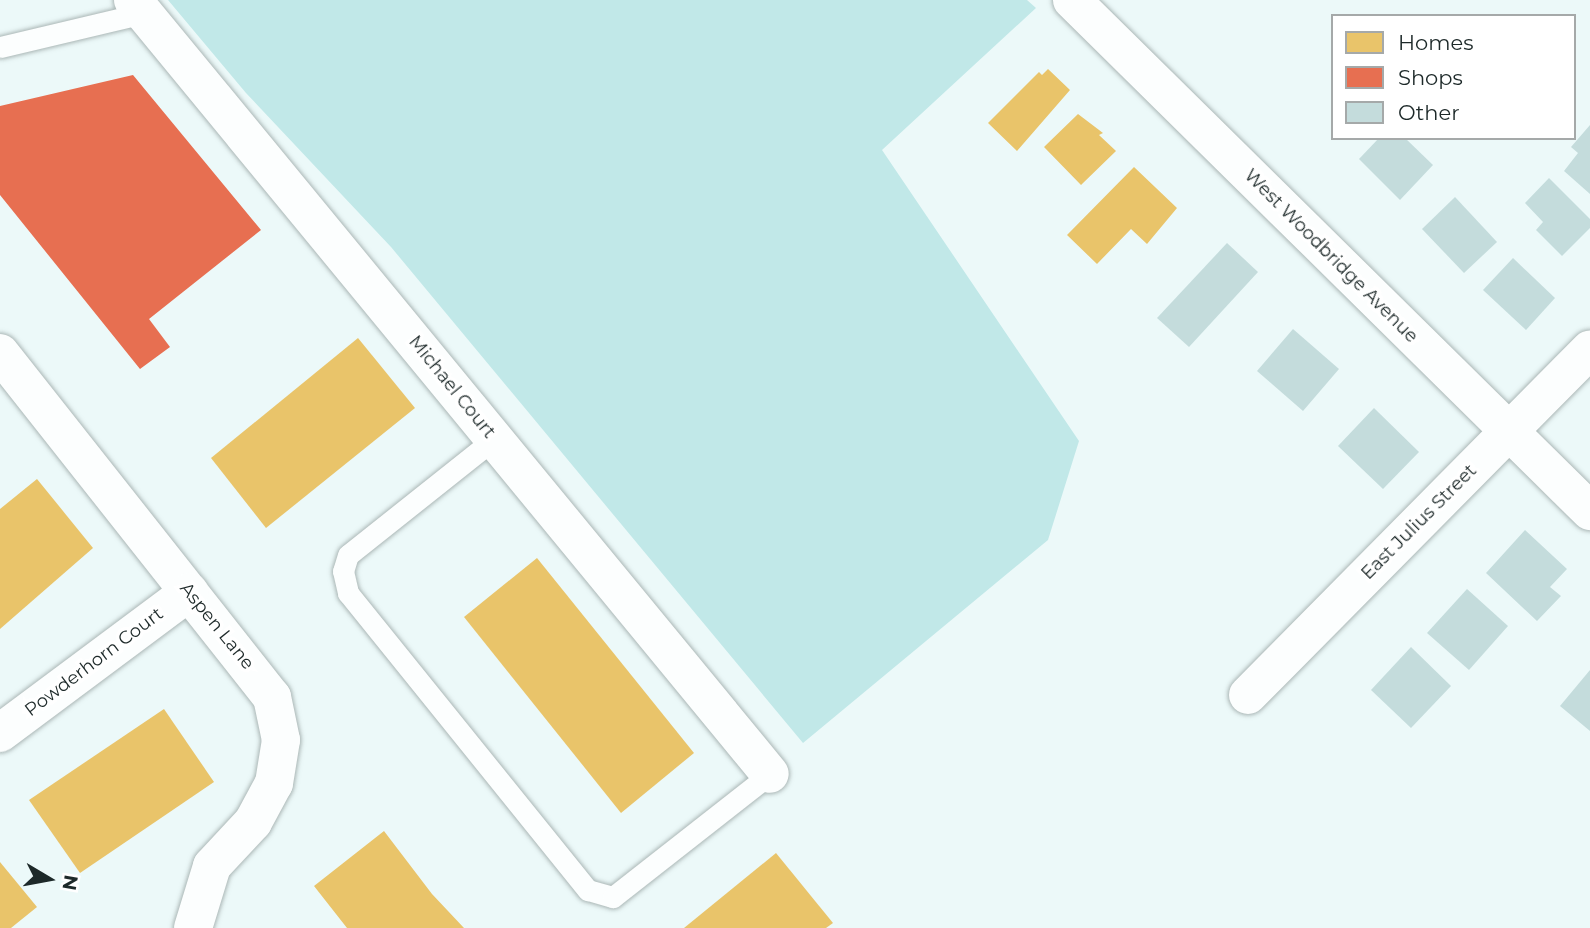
<!DOCTYPE html>
<html>
<head>
<meta charset="utf-8">
<style>
	body { margin:0 }
	#map { position:relative; width:1590px; height:928px; overflow:hidden; background:#ecf9f9; font-family:Montserrat,sans-serif }
	div>[style] { position:absolute }
	.green>* { inset:0; background:#c1e8e8 }
	.homes>* { inset:0; background:#e9c46a }
	.shops>* { inset:0; background:#e76f51 }
	.building>* { inset:0; background:#c4dcdc }
	.roads { filter:drop-shadow(0 0 2px #abb7b6) drop-shadow(0 0 2px #abb7b6) }
	.service>* { height:21px; margin:-10.5px; padding:0 10.5px; transform-origin:10.5px; border-radius:10.5px; background:#fcfefe }
	.minor>* { height:38px; margin:-19px; padding:0 19px; transform-origin:19px; border-radius:19px; background:#fcfefe }
	span { translate:-50% -50%; white-space:nowrap; text-align:center; line-height:1.15; -webkit-text-stroke:7px #fff; paint-order:stroke }
	.street-label { font-size:18px; color:#1d2929 }
	.legend { position:absolute; left:1331px; top:14px; width:245px; height:126px; box-sizing:border-box; background:#fff; border:2px solid #a5a9a9; margin:0; padding:9px 12px; list-style:none; font-size:21px; color:#1d2929 }
	.legend li { display:flex; align-items:center; gap:14px; height:35px }
	.legend b { width:35px; border:2px solid #a5a9a9 }
	.north { position:absolute; left:14px; top:844px; width:70px; height:70px; -webkit-text-stroke:5px #fff; paint-order:stroke; rotate:100deg; font-size:19px; font-weight:700; line-height:28px; text-align:center; color:#1d2929 }
	.north::after { content:''; display:block; margin:auto; width:24px; height:32px; background:#1d2929; clip-path:polygon(50% 0,100% 100%,50% 72%,0 100%) }
</style>
</head>
<body>
<div id="map">
	<div class="green">
		<i style="clip-path:polygon(168px 0,1027px 0,1036px 8px,882px 150px,1079px 441px,1048px 540px,803px 743px,391px 247px,246px 93px)"></i>
	</div>
	<div class="homes">
		<i style="clip-path:polygon(1048px 69px,1070px 90px,1017px 151px,988px 123px,1039px 72px,1042px 75px)"></i>
		<i style="clip-path:polygon(1078px 114px,1103px 133px,1099px 135px,1116px 151px,1081px 185px,1044px 147px)"></i>
		<i style="clip-path:polygon(1134px 167px,1177px 208px,1147px 244px,1131px 229px,1097px 264px,1067px 235px)"></i>
		<i style="clip-path:polygon(358px 338px,415px 408px,266px 528px,211px 458px)"></i>
		<i style="clip-path:polygon(37px 479px,93px 548px,0 629px,0 509px)"></i>
		<i style="clip-path:polygon(537px 558px,694px 753px,621px 813px,464px 617px)"></i>
		<i style="clip-path:polygon(164px 709px,214px 782px,80px 873px,29px 800px)"></i>
		<i style="clip-path:polygon(384px 831px,432px 894px,464px 928px,347px 928px,314px 886px)"></i>
		<i style="clip-path:polygon(776px 853px,833px 923px,826px 928px,684px 928px)"></i>
		<i style="clip-path:polygon(0 862px,37px 907px,11px 928px,0 928px)"></i>
	</div>
	<div class="shops">
		<i style="clip-path:polygon(133px 75px,261px 230px,149px 319px,170px 347px,140px 369px,0 195px,0 106px)"></i>
	</div>
	<div class="building">
		<i style="clip-path:polygon(1590px 125px,1590px 194px,1564px 171px,1578px 153px,1571px 147px)"></i>
		<i style="clip-path:polygon(1379px 138px,1405px 138px,1433px 165px,1400px 200px,1359px 159px)"></i>
		<i style="clip-path:polygon(1549px 178px,1590px 219px,1590px 228px,1562px 256px,1536px 230px,1543px 222px,1525px 203px)"></i>
		<i style="clip-path:polygon(1455px 197px,1497px 242px,1464px 273px,1422px 229px)"></i>
		<i style="clip-path:polygon(1227px 243px,1258px 272px,1189px 347px,1157px 318px)"></i>
		<i style="clip-path:polygon(1513px 258px,1555px 298px,1526px 330px,1483px 290px)"></i>
		<i style="clip-path:polygon(1293px 329px,1339px 369px,1303px 411px,1257px 371px)"></i>
		<i style="clip-path:polygon(1374px 408px,1419px 452px,1383px 489px,1338px 446px)"></i>
		<i style="clip-path:polygon(1525px 530px,1567px 569px,1550px 587px,1561px 596px,1537px 621px,1486px 573px)"></i>
		<i style="clip-path:polygon(1467px 589px,1508px 626px,1469px 670px,1427px 633px)"></i>
		<i style="clip-path:polygon(1411px 647px,1451px 686px,1411px 728px,1371px 690px)"></i>
		<i style="clip-path:polygon(1590px 670px,1590px 731px,1560px 706px)"></i>
	</div>
	<div class="roads">
		<div class="service">
			<i style="left:0;top:47px;width:148px;rotate:-13.3deg"></i>
			<i style="left:494px;top:439px;width:186px;rotate:141.5deg"></i>
			<i style="left:348px;top:555px;width:17px;rotate:107deg"></i>
			<i style="left:343px;top:571px;width:23px;rotate:77deg"></i>
			<i style="left:348px;top:593px;width:382px;rotate:51.1deg"></i>
			<i style="left:588px;top:890px;width:26px;rotate:16deg"></i>
			<i style="left:613px;top:897px;width:199px;rotate:-38.1deg"></i>
		</div>
		<div class="minor">
			<i style="left:133px;top:0;width:1002px;rotate:50.55deg"></i>
			<i style="left:1072px;top:0;width:728px;rotate:44.61deg"></i>
			<i style="left:0;top:353px;width:439px;rotate:51.7deg"></i>
			<i style="left:272px;top:697px;width:44px;rotate:78.2deg"></i>
			<i style="left:281px;top:740px;width:44px;rotate:99.2deg"></i>
			<i style="left:274px;top:783px;width:44px;rotate:118.3deg"></i>
			<i style="left:253px;top:822px;width:60px;rotate:133deg"></i>
			<i style="left:212px;top:866px;width:65px;rotate:107deg"></i>
			<i style="left:1248px;top:695px;width:486px;rotate:-45.3deg"></i>
			<i style="left:0;top:733px;width:236px;rotate:-36.7deg"></i>
		</div>
	</div>
	<div class="street-label">
		<span style="left:1331px;top:256px;rotate:45deg">West Woodbridge Avenue</span>
		<span style="left:452px;top:387px;rotate:51deg">Michael Court</span>
		<span style="left:1419px;top:522px;rotate:-45deg">East Julius Street</span>
		<span style="left:217px;top:626px;rotate:51deg">Aspen Lane</span>
		<span style="left:94px;top:662px;rotate:-37deg">Powderhorn Court</span>
	</div>
	<ul class="legend">
	<li><b style="height:19px;background:#e9c46a"></b>Homes</li>
	<li><b style="height:19px;background:#e76f51"></b>Shops</li>
	<li><b style="height:19px;background:#c4dcdc"></b>Other</li>
	</ul>
	<div class="north">N</div>
</div>
</body>
</html>
